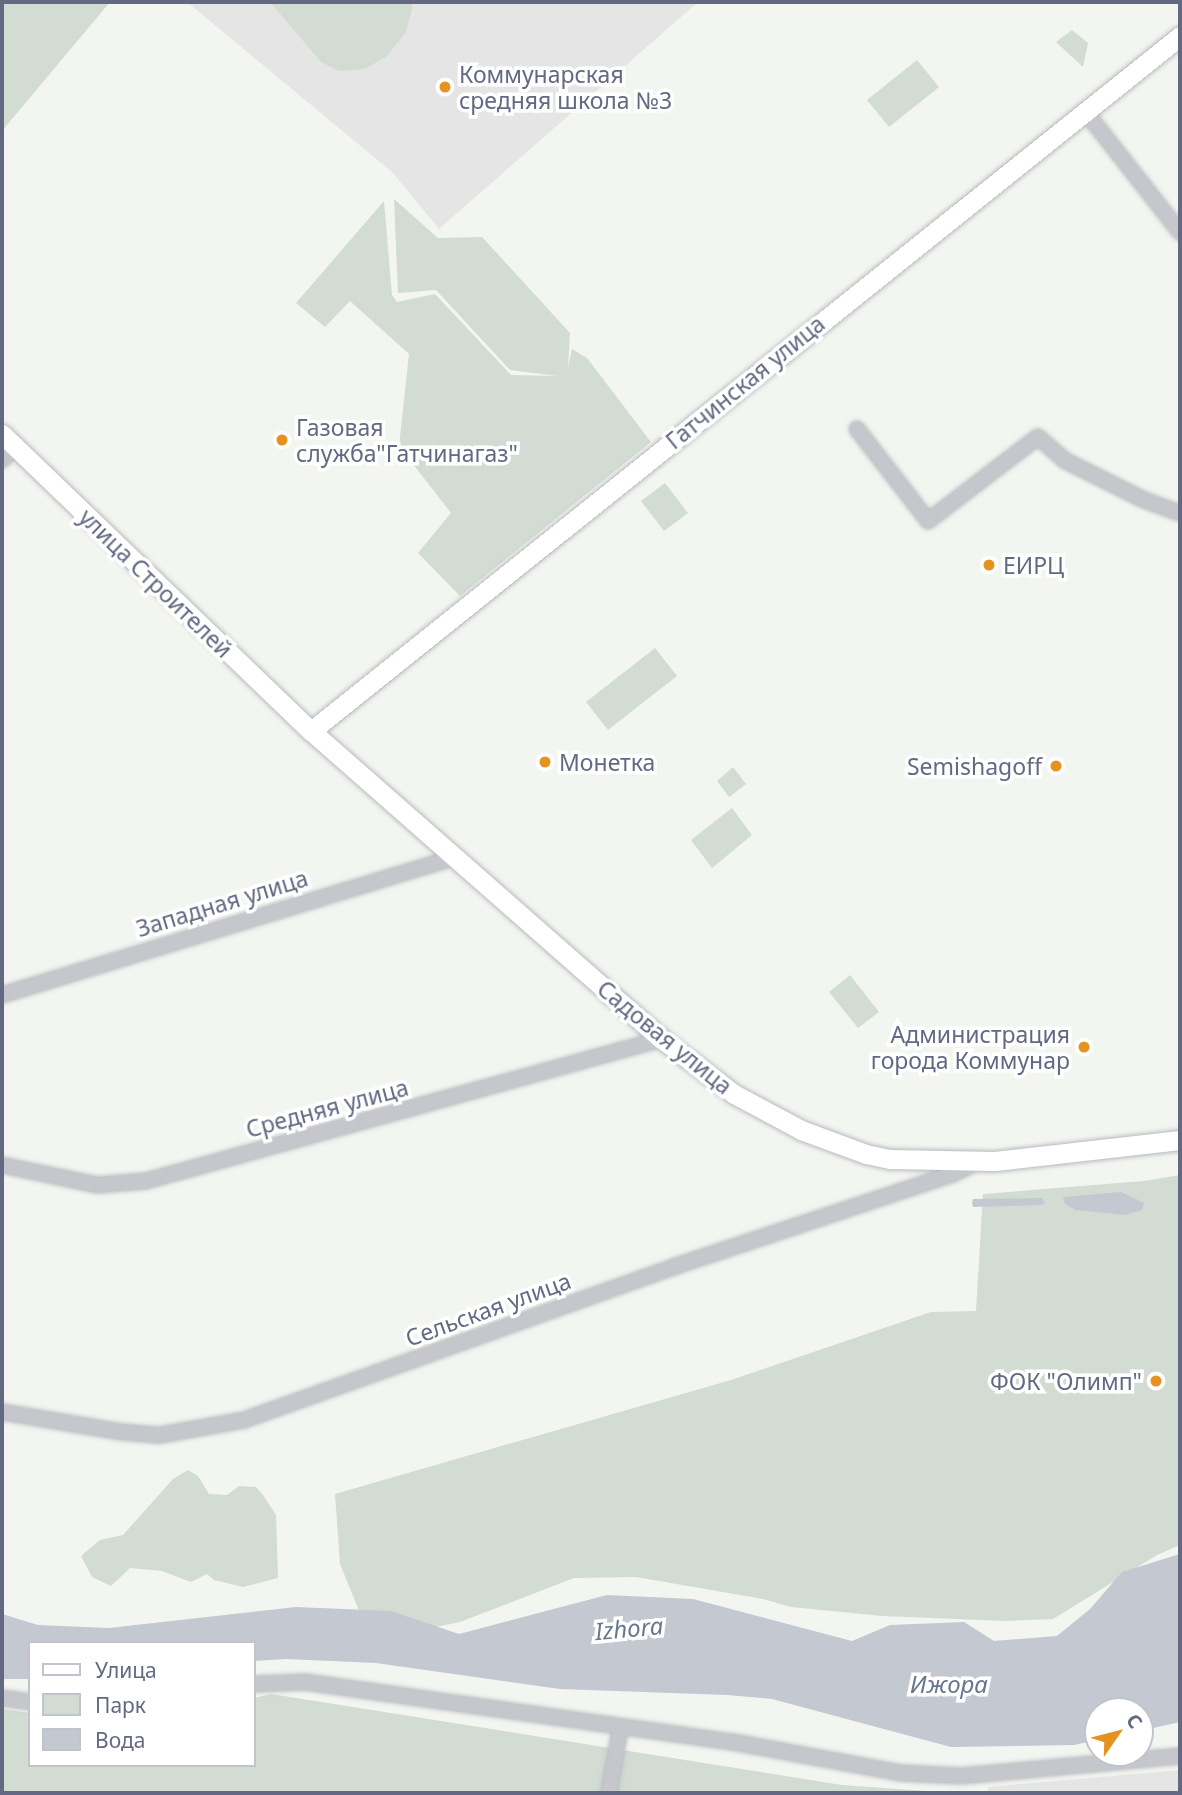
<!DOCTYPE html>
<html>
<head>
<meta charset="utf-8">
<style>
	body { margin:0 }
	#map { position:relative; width:1182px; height:1795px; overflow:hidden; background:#f3f5f0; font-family:"Noto Sans",sans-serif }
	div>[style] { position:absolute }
	.built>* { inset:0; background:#e4e5e4 }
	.green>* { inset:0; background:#d2dcd2 }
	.water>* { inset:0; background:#c4c8d0 }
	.roads { filter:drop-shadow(0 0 2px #b8bac0) drop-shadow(0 0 2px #b8bac0) }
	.street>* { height:14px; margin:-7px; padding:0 7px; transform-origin:7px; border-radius:7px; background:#c6c7cc }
	.secondary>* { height:19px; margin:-9.5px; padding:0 9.5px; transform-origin:9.5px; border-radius:9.5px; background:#fff }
	.dots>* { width:19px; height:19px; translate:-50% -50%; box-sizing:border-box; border:4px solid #fff; border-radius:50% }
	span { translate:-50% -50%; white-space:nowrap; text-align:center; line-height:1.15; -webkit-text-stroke:7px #fff; paint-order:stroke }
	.poi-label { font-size:23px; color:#636982 }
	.left { translate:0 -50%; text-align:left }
	.right { translate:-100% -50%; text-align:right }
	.street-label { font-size:23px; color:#636982 }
	.water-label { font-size:24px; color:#67778d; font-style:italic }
	.frame { position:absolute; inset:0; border:4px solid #636982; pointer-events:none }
	.legend { position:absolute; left:28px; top:1641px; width:228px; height:126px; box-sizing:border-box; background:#fff; border:2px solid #c1c3cd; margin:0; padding:9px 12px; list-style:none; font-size:21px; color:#636982 }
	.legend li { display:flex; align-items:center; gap:14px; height:35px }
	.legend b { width:35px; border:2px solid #c1c3cd }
	.north { position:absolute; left:1084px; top:1697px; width:70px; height:70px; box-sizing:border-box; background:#fff; border:2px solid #c1c3cd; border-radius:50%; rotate:55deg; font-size:19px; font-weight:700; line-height:28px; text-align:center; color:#636982 }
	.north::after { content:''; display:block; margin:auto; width:24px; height:32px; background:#e6921e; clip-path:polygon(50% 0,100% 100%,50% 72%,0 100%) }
</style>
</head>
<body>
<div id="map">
	<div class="built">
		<i style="clip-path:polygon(187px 2px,698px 2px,439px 229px,392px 172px)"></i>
		<i style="clip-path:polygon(1180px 1770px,1180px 1793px,988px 1793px,988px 1787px)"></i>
	</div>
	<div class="green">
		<i style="clip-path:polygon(2px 2px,110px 2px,2px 131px)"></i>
		<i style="clip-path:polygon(270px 2px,411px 2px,412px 9px,406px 32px,386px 57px,364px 69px,339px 71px,321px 62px)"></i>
		<i style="clip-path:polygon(1072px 30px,1088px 43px,1083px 67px,1056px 42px)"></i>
		<i style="clip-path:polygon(917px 60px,939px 87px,889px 127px,867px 100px)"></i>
		<i style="clip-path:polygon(394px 199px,438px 238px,482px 237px,570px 333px,568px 368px,572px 349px,587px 358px,651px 442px,460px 596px,418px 553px,451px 513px,399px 446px,409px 354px,350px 301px,325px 327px,296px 303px,384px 201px,392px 295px,397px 302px,435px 294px,511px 375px,557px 376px,510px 370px,436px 290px,398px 293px)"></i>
		<i style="clip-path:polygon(665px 483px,688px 513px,664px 531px,641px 501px)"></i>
		<i style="clip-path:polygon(655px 648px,677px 676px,608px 730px,586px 702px)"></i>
		<i style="clip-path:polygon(733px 767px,746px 784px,729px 797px,717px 781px)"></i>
		<i style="clip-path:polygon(732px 808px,752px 835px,712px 868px,691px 840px)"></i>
		<i style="clip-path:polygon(850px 975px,879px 1012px,858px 1028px,829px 992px)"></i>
		<i style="clip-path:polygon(1180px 1175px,1180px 1545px,1157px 1555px,1053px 1619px,1005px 1621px,882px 1616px,791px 1607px,763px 1599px,636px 1577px,574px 1578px,460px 1622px,371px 1640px,340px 1564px,335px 1494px,731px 1380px,931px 1312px,976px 1311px,983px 1194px,1144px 1181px)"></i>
		<i style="clip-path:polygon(188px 1470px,198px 1476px,209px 1494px,227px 1495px,239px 1486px,256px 1487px,263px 1495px,276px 1515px,278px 1578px,243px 1587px,214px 1580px,207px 1574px,191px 1582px,162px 1571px,130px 1568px,111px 1586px,92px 1577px,81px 1556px,100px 1540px,123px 1535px,173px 1479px)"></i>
		<i style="clip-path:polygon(271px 1694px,842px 1785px,954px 1793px,2px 1793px,2px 1709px,30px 1713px,30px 1765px,254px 1765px,254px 1698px)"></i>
	</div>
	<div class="water">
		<i style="clip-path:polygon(1121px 1192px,1144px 1203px,1142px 1210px,1125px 1215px,1076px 1210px,1065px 1204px,1063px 1197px)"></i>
		<i style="clip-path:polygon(1042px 1198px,1045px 1203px,1041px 1205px,973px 1207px,972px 1203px,973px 1199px)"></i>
		<i style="clip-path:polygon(1180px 1554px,1180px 1722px,1140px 1731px,1140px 1711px,1098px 1711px,1098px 1740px,1074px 1745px,951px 1747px,772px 1699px,728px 1695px,560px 1689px,376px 1663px,286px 1659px,254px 1661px,254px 1643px,30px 1643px,30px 1679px,2px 1679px,2px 1614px,38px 1625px,109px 1628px,296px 1607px,391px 1611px,459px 1634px,607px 1595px,693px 1599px,852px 1641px,890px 1625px,964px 1622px,994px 1641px,1057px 1636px,1090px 1609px,1122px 1572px)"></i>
	</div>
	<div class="roads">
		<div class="street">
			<i style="left:1085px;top:111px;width:154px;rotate:51.9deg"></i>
			<i style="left:857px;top:429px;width:116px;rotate:52.3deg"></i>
			<i style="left:928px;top:521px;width:138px;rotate:-37.4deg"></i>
			<i style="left:1038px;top:437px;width:35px;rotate:41deg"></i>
			<i style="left:1064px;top:460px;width:89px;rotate:26.6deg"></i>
			<i style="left:1144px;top:500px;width:38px;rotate:20deg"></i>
			<i style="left:2px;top:460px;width:18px;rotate:-45deg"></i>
			<i style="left:2px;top:995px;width:475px;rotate:-16.9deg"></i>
			<i style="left:2px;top:1165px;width:98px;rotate:11.8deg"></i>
			<i style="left:98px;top:1185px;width:48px;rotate:-4.8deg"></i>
			<i style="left:146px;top:1181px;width:535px;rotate:-15.39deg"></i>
			<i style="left:2px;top:1412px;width:122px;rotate:9.5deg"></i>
			<i style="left:122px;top:1432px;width:38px;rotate:5deg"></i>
			<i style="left:160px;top:1435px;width:85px;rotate:-10.1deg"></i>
			<i style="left:244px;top:1420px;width:455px;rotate:-19.6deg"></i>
			<i style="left:673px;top:1267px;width:295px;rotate:-18.4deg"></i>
			<i style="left:953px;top:1174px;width:28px;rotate:-26deg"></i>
			<i style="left:254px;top:1684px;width:51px;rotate:-2.2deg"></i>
			<i style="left:305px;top:1682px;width:432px;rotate:8deg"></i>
			<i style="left:733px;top:1742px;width:170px;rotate:10.5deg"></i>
			<i style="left:900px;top:1773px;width:61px;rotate:2.8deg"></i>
			<i style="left:961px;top:1776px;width:220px;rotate:-5.2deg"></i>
			<i style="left:2px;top:1698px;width:28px;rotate:8deg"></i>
			<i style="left:609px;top:1793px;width:65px;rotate:-80.2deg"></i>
		</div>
		<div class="secondary">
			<i style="left:2px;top:434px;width:429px;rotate:43.9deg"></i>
			<i style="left:311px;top:731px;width:467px;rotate:41.3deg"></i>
			<i style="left:662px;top:1039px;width:91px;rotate:37.4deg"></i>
			<i style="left:734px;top:1094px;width:76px;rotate:28.2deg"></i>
			<i style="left:801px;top:1130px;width:69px;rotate:20.3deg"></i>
			<i style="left:866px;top:1154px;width:25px;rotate:12deg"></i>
			<i style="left:890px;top:1159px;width:105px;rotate:1.1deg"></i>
			<i style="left:995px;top:1161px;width:186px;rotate:-6.5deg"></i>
			<i style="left:311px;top:731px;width:1113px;rotate:-38.65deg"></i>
		</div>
	</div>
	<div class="dots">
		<i style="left:445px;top:87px;background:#e6921e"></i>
		<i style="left:282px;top:440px;background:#e6921e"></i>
		<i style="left:989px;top:565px;background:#e6921e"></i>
		<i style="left:545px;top:762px;background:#e6921e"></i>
		<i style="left:1056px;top:766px;background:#e6921e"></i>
		<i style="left:1084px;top:1047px;background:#e6921e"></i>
		<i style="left:1156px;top:1381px;background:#e6921e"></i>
	</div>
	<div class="poi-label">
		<span class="left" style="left:459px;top:87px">Коммунарская<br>средняя школа №3</span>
		<span class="left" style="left:296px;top:440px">Газовая<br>служба"Гатчинагаз"</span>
		<span class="left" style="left:1003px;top:565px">ЕИРЦ</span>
		<span class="left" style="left:559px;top:762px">Монетка</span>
		<span class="right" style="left:1042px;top:766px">Semishagoff</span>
		<span class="right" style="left:1070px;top:1047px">Администрация<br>города Коммунар</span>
		<span class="right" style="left:1142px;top:1381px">ФОК "Олимп"</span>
	</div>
	<div class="street-label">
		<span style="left:745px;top:382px;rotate:-39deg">Гатчинская улица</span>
		<span style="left:156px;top:583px;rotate:44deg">улица Строителей</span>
		<span style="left:222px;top:903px;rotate:-17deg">Западная улица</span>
		<span style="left:665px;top:1037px;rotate:39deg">Садовая улица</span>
		<span style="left:327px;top:1108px;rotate:-15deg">Средняя улица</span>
		<span style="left:488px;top:1309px;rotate:-20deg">Сельская улица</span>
	</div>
	<div class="water-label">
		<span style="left:629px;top:1628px;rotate:-5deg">Izhora</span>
		<span style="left:949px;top:1684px">Ижора</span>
	</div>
	<div class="frame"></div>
	<ul class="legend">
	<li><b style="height:9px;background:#fff"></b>Улица</li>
	<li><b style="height:19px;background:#d2dcd2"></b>Парк</li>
	<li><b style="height:19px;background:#c4c8d0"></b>Вода</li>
	</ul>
	<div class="north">С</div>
</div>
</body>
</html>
